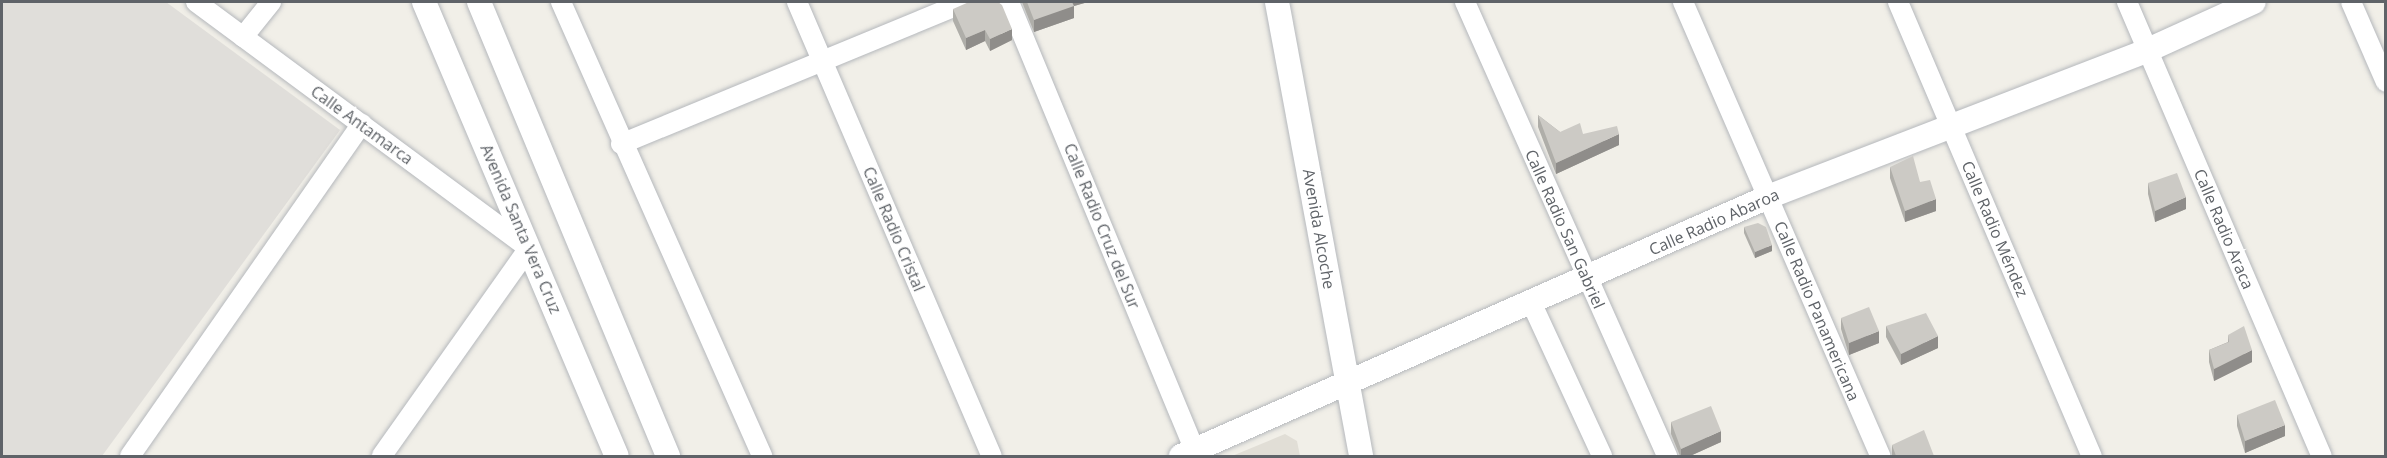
<!DOCTYPE html>
<html>
<head>
<meta charset="utf-8">
<style>
	body { margin:0 }
	#map { position:relative; width:2387px; height:458px; overflow:hidden; background:#f1efe8; font-family:"Open Sans",sans-serif }
	div>[style] { position:absolute }
	.industrial>* { inset:0; background:#e0deda }
	.education>* { inset:0; background:#e1ded6 }
	.roads { filter:drop-shadow(0 0 2px #b5b8bc) drop-shadow(0 0 2px #b5b8bc) }
	.minor>* { height:20px; margin:-10px; padding:0 10px; transform-origin:10px; border-radius:10px; background:#fff }
	.tertiary>* { height:24px; margin:-12px; padding:0 12px; transform-origin:12px; border-radius:12px; background:#fff }
	.wall>* { inset:0; background:#afaea9 }
	.shaded-wall>* { inset:0; background:#8f8d8a }
	.building>* { inset:0; background:#cccac5 }
	span { translate:-50% -50%; white-space:nowrap; text-align:center; line-height:1.15; -webkit-text-stroke:4.5px #fff; paint-order:stroke }
	.street-label { font-size:16px; color:#5f6368 }
	.frame { position:absolute; inset:0; border:3px solid #5f6368; pointer-events:none }
</style>
</head>
<body>
<div id="map">
	<div class="industrial">
		<i style="clip-path:polygon(2px 2px,166px 2px,340px 130px,102px 456px,2px 456px)"></i>
	</div>
	<div class="education">
		<i style="clip-path:polygon(1285px 434px,1297px 441px,1300px 456px,1232px 456px)"></i>
	</div>
	<div class="roads">
		<div class="minor">
			<i style="left:196px;top:2px;width:414px;rotate:36.5deg"></i>
			<i style="left:529px;top:248px;width:255px;rotate:125.3deg"></i>
			<i style="left:561px;top:2px;width:497px;rotate:66.1deg"></i>
			<i style="left:797px;top:2px;width:494px;rotate:66.8deg"></i>
			<i style="left:1009px;top:2px;width:486px;rotate:67.5deg"></i>
			<i style="left:1465px;top:2px;width:497px;rotate:66deg"></i>
			<i style="left:1683px;top:2px;width:495px;rotate:66.5deg"></i>
			<i style="left:1898px;top:2px;width:494px;rotate:66.9deg"></i>
			<i style="left:2127px;top:2px;width:494px;rotate:66.8deg"></i>
			<i style="left:2351px;top:2px;width:87px;rotate:66.4deg"></i>
			<i style="left:243px;top:37px;width:45px;rotate:-51.3deg"></i>
			<i style="left:621px;top:144px;width:372px;rotate:-22.4deg"></i>
			<i style="left:1531px;top:302px;width:170px;rotate:65.2deg"></i>
			<i style="left:130px;top:456px;width:405px;rotate:-55.1deg"></i>
		</div>
		<div class="tertiary">
			<i style="left:424px;top:2px;width:493px;rotate:67deg"></i>
			<i style="left:479px;top:2px;width:492px;rotate:67.4deg"></i>
			<i style="left:1277px;top:2px;width:462px;rotate:79.5deg"></i>
			<i style="left:1181px;top:456px;width:642px;rotate:-23.81deg"></i>
			<i style="left:1768px;top:197px;width:407px;rotate:-21.1deg"></i>
			<i style="left:2148px;top:50px;width:116px;rotate:-24.4deg"></i>
		</div>
	</div>
	<div class="wall">
		<i style="clip-path:polygon(1022px 2px,1088px 2px,1074px 6px,1074px 18px,1034px 32px)"></i>
		<i style="clip-path:polygon(953px 9px,1012px 40px,990px 51px,985px 41px,966px 50px,953px 21px)"></i>
		<i style="clip-path:polygon(1538px 115px,1560px 132px,1583px 134px,1619px 145px,1556px 174px,1538px 127px)"></i>
		<i style="clip-path:polygon(1890px 167px,1920px 182px,1936px 211px,1905px 222px,1890px 178px)"></i>
		<i style="clip-path:polygon(2148px 183px,2186px 209px,2155px 222px,2148px 194px)"></i>
		<i style="clip-path:polygon(1744px 227px,1772px 251px,1755px 258px,1744px 233px)"></i>
		<i style="clip-path:polygon(1841px 318px,1879px 343px,1849px 355px,1841px 329px)"></i>
		<i style="clip-path:polygon(1886px 326px,1938px 348px,1901px 365px,1886px 337px)"></i>
		<i style="clip-path:polygon(2228px 335px,2252px 362px,2214px 381px,2209px 362px,2209px 350px,2228px 342px)"></i>
		<i style="clip-path:polygon(2237px 415px,2285px 436px,2245px 453px,2237px 426px)"></i>
		<i style="clip-path:polygon(1671px 422px,1721px 442px,1690px 456px,1680px 456px,1671px 434px)"></i>
		<i style="clip-path:polygon(1892px 445px,1934px 456px,1892px 456px)"></i>
	</div>
	<div class="shaded-wall">
		<i style="clip-path:polygon(1070px 2px,1088px 2px,1074px 6px,1074px 18px,1034px 32px,1034px 20px)"></i>
		<i style="clip-path:polygon(1012px 29px,1012px 40px,990px 51px,990px 39px)"></i>
		<i style="clip-path:polygon(985px 30px,985px 41px,966px 50px,966px 38px)"></i>
		<i style="clip-path:polygon(1619px 134px,1619px 145px,1556px 174px,1556px 163px)"></i>
		<i style="clip-path:polygon(2186px 197px,2186px 209px,2155px 222px,2155px 211px)"></i>
		<i style="clip-path:polygon(1936px 199px,1936px 211px,1905px 222px,1905px 211px)"></i>
		<i style="clip-path:polygon(1772px 245px,1772px 251px,1755px 258px,1755px 252px)"></i>
		<i style="clip-path:polygon(1879px 331px,1879px 343px,1849px 355px,1849px 343px)"></i>
		<i style="clip-path:polygon(1938px 336px,1938px 348px,1901px 365px,1901px 354px)"></i>
		<i style="clip-path:polygon(2252px 350px,2252px 362px,2214px 381px,2214px 369px)"></i>
		<i style="clip-path:polygon(2285px 425px,2285px 436px,2245px 453px,2245px 441px)"></i>
		<i style="clip-path:polygon(1721px 431px,1721px 442px,1690px 456px,1681px 456px,1681px 449px)"></i>
	</div>
	<div class="building">
		<i style="clip-path:polygon(969px 2px,998px 2px,1002px 5px,1012px 29px,990px 39px,985px 30px,966px 38px,953px 9px)"></i>
		<i style="clip-path:polygon(1027px 2px,1072px 2px,1074px 6px,1034px 20px)"></i>
		<i style="clip-path:polygon(1538px 115px,1560px 132px,1580px 123px,1583px 134px,1617px 126px,1619px 134px,1556px 163px)"></i>
		<i style="clip-path:polygon(1913px 156px,1920px 182px,1930px 180px,1936px 199px,1905px 211px,1890px 167px)"></i>
		<i style="clip-path:polygon(2177px 173px,2186px 197px,2155px 211px,2148px 183px)"></i>
		<i style="clip-path:polygon(1758px 223px,1766px 227px,1772px 245px,1755px 252px,1744px 227px)"></i>
		<i style="clip-path:polygon(1869px 307px,1879px 331px,1849px 343px,1841px 318px)"></i>
		<i style="clip-path:polygon(1926px 313px,1938px 336px,1901px 354px,1886px 326px)"></i>
		<i style="clip-path:polygon(2244px 326px,2252px 350px,2214px 369px,2209px 350px,2229px 342px,2228px 335px)"></i>
		<i style="clip-path:polygon(2275px 400px,2285px 425px,2245px 441px,2237px 415px)"></i>
		<i style="clip-path:polygon(1711px 406px,1721px 431px,1681px 449px,1671px 422px)"></i>
		<i style="clip-path:polygon(1924px 430px,1934px 456px,1896px 456px,1892px 445px)"></i>
	</div>
	<div class="street-label">
		<span style="left:362px;top:125px;rotate:36deg">Calle Antamarca</span>
		<span style="left:1714px;top:222px;rotate:-24deg">Calle Radio Abaroa</span>
		<span style="left:1102px;top:226px;rotate:68deg">Calle Radio Cruz del Sur</span>
		<span style="left:521px;top:229px;rotate:67deg">Avenida Santa Vera Cruz</span>
		<span style="left:894px;top:229px;rotate:67deg">Calle Radio Cristal</span>
		<span style="left:1319px;top:229px;rotate:80deg">Avenida Alcoche</span>
		<span style="left:1565px;top:229px;rotate:66deg">Calle Radio San Gabriel</span>
		<span style="left:1995px;top:229px;rotate:67deg">Calle Radio Méndez</span>
		<span style="left:2224px;top:229px;rotate:67deg">Calle Radio Araca</span>
		<span style="left:1817px;top:311px;rotate:67deg">Calle Radio Panamericana</span>
	</div>
	<div class="frame"></div>
</div>
</body>
</html>
